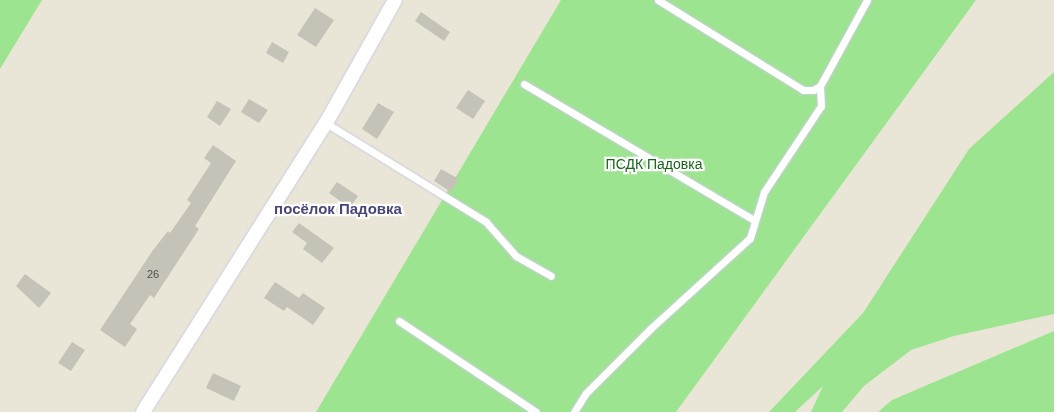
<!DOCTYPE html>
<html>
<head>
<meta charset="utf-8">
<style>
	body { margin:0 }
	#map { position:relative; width:1054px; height:412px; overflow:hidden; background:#eae6d7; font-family:Arial,sans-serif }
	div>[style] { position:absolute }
	.green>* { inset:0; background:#9de491 }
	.building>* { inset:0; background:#c5c2b7 }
	.roads { filter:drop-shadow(0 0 1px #cdcde1) drop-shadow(0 0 1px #cdcde1) }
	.lane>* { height:7px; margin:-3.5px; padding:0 3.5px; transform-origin:3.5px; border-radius:3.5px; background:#fff }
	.street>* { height:14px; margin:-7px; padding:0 7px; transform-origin:7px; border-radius:7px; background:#fff }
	span { translate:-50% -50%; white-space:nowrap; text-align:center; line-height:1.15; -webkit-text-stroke:4.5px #fff; paint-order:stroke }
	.number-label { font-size:11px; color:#4e4e4b }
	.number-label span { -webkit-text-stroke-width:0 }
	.park-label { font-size:14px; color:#176417 }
	.neighbourhood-label { font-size:15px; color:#484778; font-weight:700 }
</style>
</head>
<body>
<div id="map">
	<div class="green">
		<i style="clip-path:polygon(0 0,42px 0,0 69px)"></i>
		<i style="clip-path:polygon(561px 0,976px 0,676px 412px,316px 412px)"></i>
		<i style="clip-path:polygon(1054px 72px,1054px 314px,954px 336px,911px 350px,864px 386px,842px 412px,811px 412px,823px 386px,795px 412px,769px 412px,863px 313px,969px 149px)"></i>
		<i style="clip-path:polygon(1054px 331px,1054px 412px,878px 412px,892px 400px)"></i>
	</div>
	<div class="building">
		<i style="clip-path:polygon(315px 8px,334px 20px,316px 47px,297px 35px)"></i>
		<i style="clip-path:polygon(421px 12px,450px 32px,444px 41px,415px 21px)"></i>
		<i style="clip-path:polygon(272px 42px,289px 52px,283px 63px,266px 53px)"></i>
		<i style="clip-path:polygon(468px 90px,485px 101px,473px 119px,456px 108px)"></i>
		<i style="clip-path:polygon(249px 99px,268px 110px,259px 123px,241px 112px)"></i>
		<i style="clip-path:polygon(217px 101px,231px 109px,220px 126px,207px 117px)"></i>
		<i style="clip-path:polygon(378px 103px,394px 112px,377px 139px,362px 129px)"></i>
		<i style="clip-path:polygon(213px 145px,236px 161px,195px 226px,199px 229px,154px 298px,150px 295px,130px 324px,137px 329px,125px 347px,100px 330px,153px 250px,168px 231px,170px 233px,191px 203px,187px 200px,211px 163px,204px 158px)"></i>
		<i style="clip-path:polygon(441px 169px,459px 179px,451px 192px,434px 181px)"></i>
		<i style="clip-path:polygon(337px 182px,358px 196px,350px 208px,329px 193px)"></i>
		<i style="clip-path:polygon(299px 223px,334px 248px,322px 263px,303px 249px,307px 243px,292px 232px)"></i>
		<i style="clip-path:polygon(25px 274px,51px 293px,39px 308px,16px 286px)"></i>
		<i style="clip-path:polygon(275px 282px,299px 298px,303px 293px,325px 308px,313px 325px,287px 307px,284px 311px,264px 298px)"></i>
		<i style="clip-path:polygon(72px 342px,85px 350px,71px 371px,58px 363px)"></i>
		<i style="clip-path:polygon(213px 373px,241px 386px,234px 401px,206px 388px)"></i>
	</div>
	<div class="roads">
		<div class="lane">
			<i style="left:658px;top:0;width:171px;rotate:31.8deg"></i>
			<i style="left:803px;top:90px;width:10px"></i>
			<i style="left:813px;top:90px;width:8px;rotate:-30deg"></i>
			<i style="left:820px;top:86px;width:98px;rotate:-61.3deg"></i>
			<i style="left:524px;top:84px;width:267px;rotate:30.6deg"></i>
			<i style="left:326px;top:123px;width:188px;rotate:31.7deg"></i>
			<i style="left:486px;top:222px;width:45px;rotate:48.6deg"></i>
			<i style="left:516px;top:256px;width:40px;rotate:29.7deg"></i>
			<i style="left:399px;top:321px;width:164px;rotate:33.6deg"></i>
			<i style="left:574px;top:412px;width:22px;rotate:-58deg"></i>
			<i style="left:586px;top:393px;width:91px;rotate:-45deg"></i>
			<i style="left:650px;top:329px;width:135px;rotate:-42.3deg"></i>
			<i style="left:750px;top:238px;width:48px;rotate:-73.1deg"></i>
			<i style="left:764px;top:192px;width:103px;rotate:-56.5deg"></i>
			<i style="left:821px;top:106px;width:20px;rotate:-93deg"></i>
		</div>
		<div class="street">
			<i style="left:143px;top:412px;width:342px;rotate:-57.7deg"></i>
			<i style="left:326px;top:123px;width:141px;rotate:-60.7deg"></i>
		</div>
	</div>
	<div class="number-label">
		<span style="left:153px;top:274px">26</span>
	</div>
	<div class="park-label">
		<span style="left:654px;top:164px">ПСДК Падовка</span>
	</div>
	<div class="neighbourhood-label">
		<span style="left:338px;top:209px">посёлок Падовка</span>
	</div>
</div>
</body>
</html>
